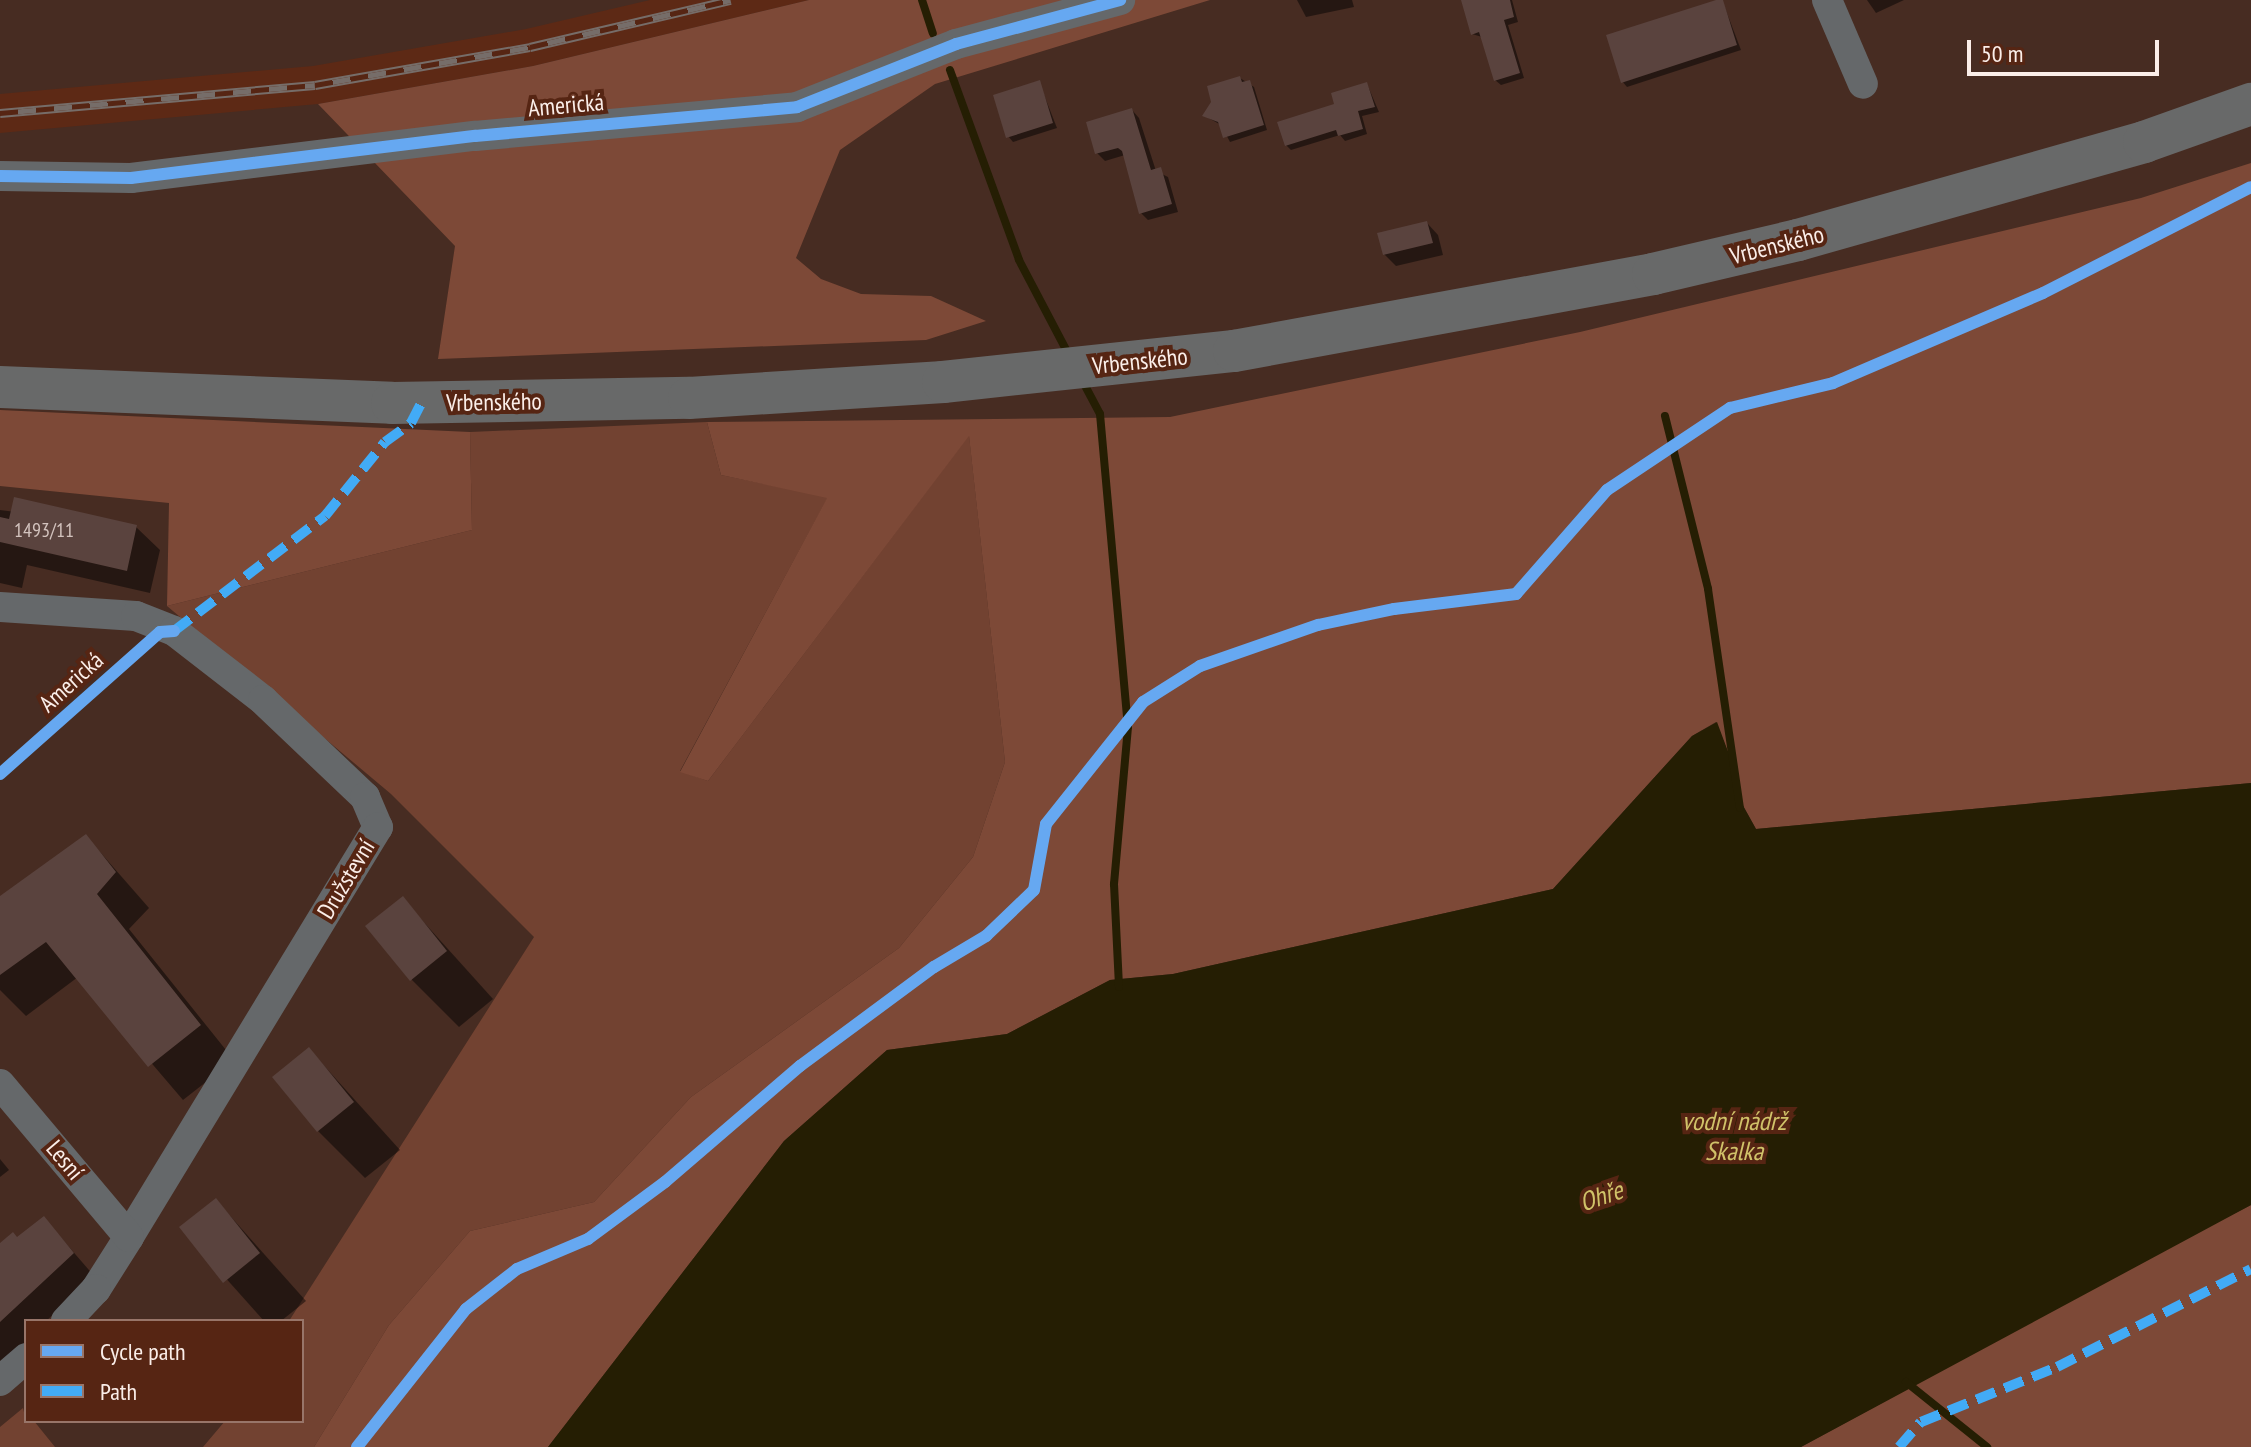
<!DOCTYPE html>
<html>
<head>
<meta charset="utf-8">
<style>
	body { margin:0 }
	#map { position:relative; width:2251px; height:1447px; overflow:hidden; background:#472c22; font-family:"PT Sans Narrow",sans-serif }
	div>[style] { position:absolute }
	.built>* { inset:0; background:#5d2915 }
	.green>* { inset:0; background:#724231 }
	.forest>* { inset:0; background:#7d4937 }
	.water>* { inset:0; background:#251e03 }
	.shadow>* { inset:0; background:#0007 }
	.stream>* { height:8px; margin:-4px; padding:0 4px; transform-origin:4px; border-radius:4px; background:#251e03 }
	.building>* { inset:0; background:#5a433e }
	.street>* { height:30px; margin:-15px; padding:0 15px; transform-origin:15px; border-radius:15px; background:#65686a }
	.secondary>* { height:42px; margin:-21px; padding:0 21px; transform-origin:21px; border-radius:21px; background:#686969 }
	.rail>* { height:9px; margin-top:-4.5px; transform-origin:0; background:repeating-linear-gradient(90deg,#562513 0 18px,#766d69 0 36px); box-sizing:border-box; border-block:2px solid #766d69 }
	.quiet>* { height:10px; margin-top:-5px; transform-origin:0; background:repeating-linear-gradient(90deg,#42abf6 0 20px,transparent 0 30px) }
	.cycleway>* { height:12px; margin:-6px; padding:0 6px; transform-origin:6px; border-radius:6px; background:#66a8f1 }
	span { translate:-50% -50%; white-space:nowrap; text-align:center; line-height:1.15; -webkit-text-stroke:8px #562513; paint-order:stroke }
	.number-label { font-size:20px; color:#d3c3be }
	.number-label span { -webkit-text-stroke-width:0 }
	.street-label { font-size:24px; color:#fbeee9 }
	.water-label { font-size:26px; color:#d0c269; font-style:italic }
	.legend { position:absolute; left:24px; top:1319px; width:280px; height:104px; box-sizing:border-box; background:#562513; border:2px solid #987569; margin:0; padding:10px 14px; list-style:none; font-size:24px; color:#fbeee9 }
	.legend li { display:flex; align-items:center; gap:16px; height:40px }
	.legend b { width:40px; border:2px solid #987569 }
	.scale { position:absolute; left:1967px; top:40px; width:192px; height:36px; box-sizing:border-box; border:4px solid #fbeee9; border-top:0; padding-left:10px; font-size:24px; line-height:28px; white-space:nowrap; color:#fbeee9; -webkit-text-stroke:6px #562513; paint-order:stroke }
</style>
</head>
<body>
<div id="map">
	<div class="built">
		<i style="clip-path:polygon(650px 0,809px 0,533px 66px,318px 104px,0 133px,0 94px,313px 66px,526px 29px)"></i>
	</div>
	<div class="green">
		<i style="clip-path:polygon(707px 422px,721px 475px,828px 497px,680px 771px,708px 781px,969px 435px,1005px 762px,973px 857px,899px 948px,691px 1097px,594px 1202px,470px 1231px,389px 1325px,314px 1447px,203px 1447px,225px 1421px,302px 1421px,302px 1321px,289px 1321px,534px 937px,391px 794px,167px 606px,472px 530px,470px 432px)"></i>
		<i style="clip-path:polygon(23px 1408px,26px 1421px,34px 1421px,55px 1447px,0 1447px,0 1427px)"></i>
	</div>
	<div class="forest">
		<i style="clip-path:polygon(809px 0,1210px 0,935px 84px,840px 150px,796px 258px,821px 279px,861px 294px,931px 296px,986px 321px,926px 340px,438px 359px,455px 246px,318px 104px,533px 66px)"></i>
		<i style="clip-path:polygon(2251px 163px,2251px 783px,1756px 829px,1736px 793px,1733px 765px,1716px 722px,1692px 736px,1553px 889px,1173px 974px,1110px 980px,1007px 1034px,887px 1050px,784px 1141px,548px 1447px,314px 1447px,389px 1325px,470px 1231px,594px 1202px,691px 1097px,899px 948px,973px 857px,1005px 762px,969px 436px,708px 781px,680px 772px,827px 498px,721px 475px,707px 422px,1170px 417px,1580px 332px,2141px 198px)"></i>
		<i style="clip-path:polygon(0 410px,470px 432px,472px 530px,167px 606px,169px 503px,0 486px)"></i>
		<i style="clip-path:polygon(2251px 1205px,2251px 1447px,1801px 1447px,2168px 1247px)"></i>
	</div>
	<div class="water">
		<i style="clip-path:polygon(1717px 722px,1733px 765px,1736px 793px,1756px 829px,2251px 783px,2251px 1205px,1801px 1447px,548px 1447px,784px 1141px,887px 1050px,1007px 1034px,1110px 980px,1173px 974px,1553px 889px,1692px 736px)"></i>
	</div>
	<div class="shadow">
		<i style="clip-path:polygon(1297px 0,1352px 0,1354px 7px,1306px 17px)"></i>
		<i style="clip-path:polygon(1463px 0,1512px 0,1518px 22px,1508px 25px,1524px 78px,1501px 85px,1495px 80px,1482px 37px,1472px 34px)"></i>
		<i style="clip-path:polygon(1722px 0,1741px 50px,1627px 87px,1622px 81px)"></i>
		<i style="clip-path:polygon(1867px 0,1904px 0,1876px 13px)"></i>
		<i style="clip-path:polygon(1240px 78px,1254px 87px,1267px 130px,1230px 142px,1221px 125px,1205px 116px)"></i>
		<i style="clip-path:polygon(1039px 82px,1057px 128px,1013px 142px,1008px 136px)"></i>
		<i style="clip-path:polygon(1367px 84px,1379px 112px,1362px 116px,1367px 134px,1345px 141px,1340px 135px,1291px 150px,1286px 145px)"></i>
		<i style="clip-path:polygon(1132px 110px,1139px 118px,1156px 171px,1168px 177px,1178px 212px,1148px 220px,1141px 213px,1125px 155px,1105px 161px,1097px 153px)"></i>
		<i style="clip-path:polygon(1427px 223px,1438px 235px,1443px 255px,1396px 266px,1384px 254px)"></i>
		<i style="clip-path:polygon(0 510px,136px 527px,160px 550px,150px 593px,27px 565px,22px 588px,0 583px)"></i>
		<i style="clip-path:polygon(86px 836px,149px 908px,129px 929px,234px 1060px,183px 1100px,78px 977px,26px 1016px,0 990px,0 899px)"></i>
		<i style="clip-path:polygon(402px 898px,493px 999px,459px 1027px,412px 980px)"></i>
		<i style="clip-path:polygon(309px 1049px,400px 1150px,365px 1178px,318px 1131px)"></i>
		<i style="clip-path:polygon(0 1159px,9px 1170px,0 1177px)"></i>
		<i style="clip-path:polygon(216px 1200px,306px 1301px,281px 1321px,264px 1321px,181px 1228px)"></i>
		<i style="clip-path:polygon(44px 1218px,95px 1277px,46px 1321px,26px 1321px,26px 1343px,0 1363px,0 1256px)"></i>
	</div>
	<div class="stream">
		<i style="left:922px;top:0;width:35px;rotate:72deg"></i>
		<i style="left:950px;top:70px;width:202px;rotate:70deg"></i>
		<i style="left:1019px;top:260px;width:110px;rotate:62.3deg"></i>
		<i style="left:1082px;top:380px;width:38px;rotate:62deg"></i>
		<i style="left:1100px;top:414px;width:314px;rotate:84.9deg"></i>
		<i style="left:1128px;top:727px;width:158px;rotate:95.1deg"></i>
		<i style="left:1114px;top:884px;width:103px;rotate:87.2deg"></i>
		<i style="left:1665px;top:416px;width:178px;rotate:76deg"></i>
		<i style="left:1708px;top:589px;width:221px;rotate:81.7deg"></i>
		<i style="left:1906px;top:1382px;width:104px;rotate:38.7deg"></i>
	</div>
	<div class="building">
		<i style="clip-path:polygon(1461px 0,1510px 0,1514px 17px,1504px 20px,1520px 73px,1494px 81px,1479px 32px,1471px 35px)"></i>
		<i style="clip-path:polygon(1716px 0,1723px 0,1737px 45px,1621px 83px,1606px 35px)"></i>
		<i style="clip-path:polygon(1240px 76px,1242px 82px,1250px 80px,1264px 125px,1223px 138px,1218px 122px,1202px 116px,1211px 102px,1207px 86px)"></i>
		<i style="clip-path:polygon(1040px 80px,1053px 123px,1006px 138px,993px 95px)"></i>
		<i style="clip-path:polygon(1367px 82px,1375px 107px,1358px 111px,1363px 129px,1338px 136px,1336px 130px,1285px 146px,1277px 122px,1334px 104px,1331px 93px)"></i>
		<i style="clip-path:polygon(1132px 108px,1151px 170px,1161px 167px,1172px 204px,1139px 214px,1122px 151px,1118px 148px,1095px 154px,1086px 122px)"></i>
		<i style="clip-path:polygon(1427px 221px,1433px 243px,1383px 255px,1377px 233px)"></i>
		<i style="clip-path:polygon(14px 497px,137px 525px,127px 571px,0 542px,0 517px,9px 519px)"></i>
		<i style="clip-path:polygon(86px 834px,116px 872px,97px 894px,201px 1025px,148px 1067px,46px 942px,0 975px,0 896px)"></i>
		<i style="clip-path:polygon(403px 896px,447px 951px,410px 981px,365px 926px)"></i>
		<i style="clip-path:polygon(309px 1047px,354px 1102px,317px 1132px,272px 1077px)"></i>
		<i style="clip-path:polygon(216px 1198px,260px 1253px,223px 1283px,179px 1227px)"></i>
		<i style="clip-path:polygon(44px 1216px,74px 1253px,0 1322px,0 1243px,13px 1232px,17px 1237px)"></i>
	</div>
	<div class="street">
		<i style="left:1827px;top:0;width:91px;rotate:66.8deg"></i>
		<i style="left:0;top:176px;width:131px;rotate:0.9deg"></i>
		<i style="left:131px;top:178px;width:347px;rotate:-7deg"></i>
		<i style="left:475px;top:136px;width:323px;rotate:-5.1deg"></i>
		<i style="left:797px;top:107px;width:171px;rotate:-21.6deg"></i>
		<i style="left:956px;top:44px;width:170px;rotate:-15deg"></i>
		<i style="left:0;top:607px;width:136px;rotate:3.8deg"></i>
		<i style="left:136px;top:616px;width:41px;rotate:21.5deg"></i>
		<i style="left:174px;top:631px;width:113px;rotate:37.8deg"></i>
		<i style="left:263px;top:700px;width:141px;rotate:43.6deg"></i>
		<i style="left:365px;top:797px;width:33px;rotate:67deg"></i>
		<i style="left:378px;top:827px;width:480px;rotate:121.3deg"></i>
		<i style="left:129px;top:1237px;width:62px;rotate:122.4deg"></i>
		<i style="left:96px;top:1289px;width:44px;rotate:133.2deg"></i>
		<i style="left:0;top:1084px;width:200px;rotate:49.9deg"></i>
		<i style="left:0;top:1381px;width:35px;rotate:-41deg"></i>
	</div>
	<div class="secondary">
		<i style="left:0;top:387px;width:392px;rotate:2.3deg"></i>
		<i style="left:392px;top:403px;width:297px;rotate:-1deg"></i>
		<i style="left:689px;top:398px;width:255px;rotate:-3.6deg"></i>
		<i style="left:943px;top:382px;width:293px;rotate:-6.1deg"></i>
		<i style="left:1234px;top:351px;width:426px;rotate:-10.4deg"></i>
		<i style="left:1653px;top:274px;width:149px;rotate:-13.2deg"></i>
		<i style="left:1798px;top:240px;width:360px;rotate:-15.8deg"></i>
		<i style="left:2144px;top:142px;width:114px;rotate:-19.6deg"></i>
	</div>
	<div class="rail">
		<i style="left:0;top:113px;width:316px;rotate:-5.1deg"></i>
		<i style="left:315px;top:85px;width:218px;rotate:-10deg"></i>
		<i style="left:530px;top:47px;width:206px;rotate:-13.2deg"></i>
	</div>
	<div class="quiet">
		<i style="left:174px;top:631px;width:190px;rotate:-37.3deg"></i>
		<i style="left:325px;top:516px;width:95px;rotate:-51deg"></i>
		<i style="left:385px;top:442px;width:32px;rotate:-36deg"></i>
		<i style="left:411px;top:423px;width:22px;rotate:-63deg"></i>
		<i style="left:1899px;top:1447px;width:33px;rotate:-49deg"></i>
		<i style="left:1921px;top:1422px;width:147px;rotate:-22deg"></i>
		<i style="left:2057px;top:1367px;width:217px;rotate:-26.8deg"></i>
	</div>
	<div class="cycleway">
		<i style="left:0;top:176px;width:131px;rotate:0.9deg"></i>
		<i style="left:131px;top:178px;width:347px;rotate:-7deg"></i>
		<i style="left:475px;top:136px;width:323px;rotate:-5.1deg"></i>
		<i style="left:797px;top:107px;width:171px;rotate:-21.6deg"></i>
		<i style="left:956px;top:44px;width:170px;rotate:-15deg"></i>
		<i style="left:0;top:774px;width:214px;rotate:-41.6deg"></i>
		<i style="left:160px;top:632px;width:14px;rotate:-4deg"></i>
		<i style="left:357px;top:1447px;width:176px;rotate:-51.7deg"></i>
		<i style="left:466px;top:1309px;width:65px;rotate:-38.1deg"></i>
		<i style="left:517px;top:1269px;width:77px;rotate:-22.9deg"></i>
		<i style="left:588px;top:1239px;width:96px;rotate:-36.5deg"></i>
		<i style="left:665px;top:1182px;width:178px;rotate:-40.7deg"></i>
		<i style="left:800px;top:1066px;width:167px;rotate:-36.5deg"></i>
		<i style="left:934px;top:967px;width:61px;rotate:-30.8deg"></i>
		<i style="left:986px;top:936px;width:66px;rotate:-43.8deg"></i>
		<i style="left:1034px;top:890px;width:67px;rotate:-79.7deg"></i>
		<i style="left:1046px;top:824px;width:156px;rotate:-51.5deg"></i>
		<i style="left:1143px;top:702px;width:67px;rotate:-32.3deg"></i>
		<i style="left:1200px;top:666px;width:125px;rotate:-19.2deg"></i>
		<i style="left:1318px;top:625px;width:78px;rotate:-11.9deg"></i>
		<i style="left:1394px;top:609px;width:123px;rotate:-7deg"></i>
		<i style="left:1516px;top:594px;width:138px;rotate:-48.8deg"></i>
		<i style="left:1607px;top:490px;width:148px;rotate:-33.7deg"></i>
		<i style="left:1730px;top:408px;width:106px;rotate:-13.6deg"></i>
		<i style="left:1833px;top:383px;width:228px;rotate:-23.2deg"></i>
		<i style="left:2043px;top:293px;width:233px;rotate:-27deg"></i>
	</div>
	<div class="number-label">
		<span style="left:44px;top:530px">1493/11</span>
	</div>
	<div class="street-label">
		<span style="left:566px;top:105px;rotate:-5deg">Americká</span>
		<span style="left:1777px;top:245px;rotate:-14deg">Vrbenského</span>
		<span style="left:1140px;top:361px;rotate:-6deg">Vrbenského</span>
		<span style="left:494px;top:402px;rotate:-1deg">Vrbenského</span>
		<span style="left:71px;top:682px;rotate:-42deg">Americká</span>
		<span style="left:346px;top:879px;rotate:-59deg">Družstevní</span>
		<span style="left:65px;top:1160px;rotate:50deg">Lesní</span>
	</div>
	<div class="water-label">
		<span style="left:1734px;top:1136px">vodní nádrž<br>Skalka</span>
		<span style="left:1601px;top:1196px;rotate:-19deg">Ohře</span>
	</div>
	<ul class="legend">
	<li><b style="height:10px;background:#66a8f1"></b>Cycle path</li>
	<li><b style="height:10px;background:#42abf6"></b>Path</li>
	</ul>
	<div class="scale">50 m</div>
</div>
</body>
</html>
